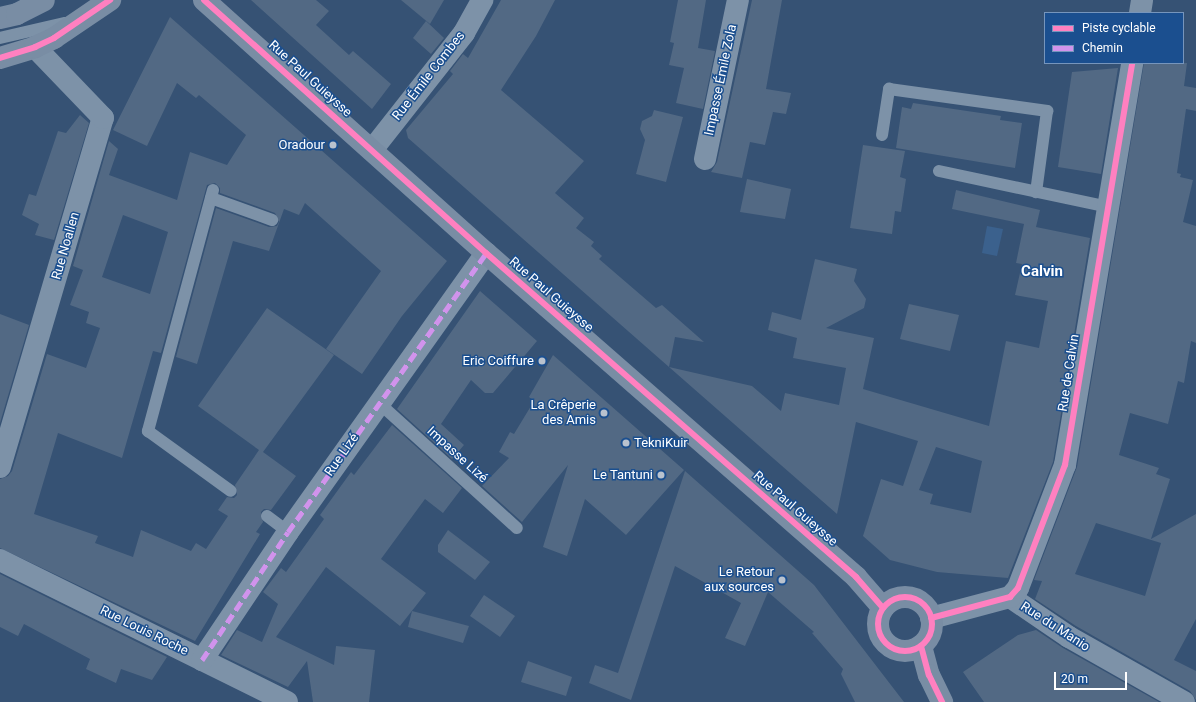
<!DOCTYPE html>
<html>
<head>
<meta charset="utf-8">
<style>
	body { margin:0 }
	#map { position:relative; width:1196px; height:702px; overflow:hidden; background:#365274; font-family:Roboto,sans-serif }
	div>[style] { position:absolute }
	.water>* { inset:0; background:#3b618d }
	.building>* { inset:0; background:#526984 }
	.lane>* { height:12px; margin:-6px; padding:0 6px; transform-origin:6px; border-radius:6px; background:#7d92a8 }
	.street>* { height:22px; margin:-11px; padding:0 11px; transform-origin:11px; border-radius:11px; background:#7d92a8 }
	.secondary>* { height:22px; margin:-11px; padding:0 11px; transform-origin:11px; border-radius:11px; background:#798da4 }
	.secondary>.ring { margin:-11px; padding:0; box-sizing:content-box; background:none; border:22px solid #798da4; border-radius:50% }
	.quiet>* { height:5px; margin-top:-2.5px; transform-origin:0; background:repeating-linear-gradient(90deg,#d193ec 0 10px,transparent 0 15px) }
	.cycleway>* { height:6px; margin:-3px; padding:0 3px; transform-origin:3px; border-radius:3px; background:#ff80c0 }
	.cycleway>.ring { margin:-3px; padding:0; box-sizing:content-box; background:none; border:6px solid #ff80c0; border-radius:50% }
	.dots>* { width:11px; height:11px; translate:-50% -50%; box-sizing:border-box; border:2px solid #1b4f8f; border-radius:50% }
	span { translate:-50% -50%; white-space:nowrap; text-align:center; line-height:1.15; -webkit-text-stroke:3px #1b4f8f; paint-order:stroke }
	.street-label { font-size:13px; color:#fff }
	.poi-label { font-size:13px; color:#fff }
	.right { translate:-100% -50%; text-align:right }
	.left { translate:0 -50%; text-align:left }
	.quarter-label { font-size:15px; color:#fff; font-weight:700 }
	.legend { position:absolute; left:1044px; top:12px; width:140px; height:52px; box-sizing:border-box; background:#1b4f8f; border:1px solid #7695bc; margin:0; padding:5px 7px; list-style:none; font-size:12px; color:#fff }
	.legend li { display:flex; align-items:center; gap:8px; height:20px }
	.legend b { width:20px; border:1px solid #7695bc }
	.scale { position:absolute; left:1054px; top:672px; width:73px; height:18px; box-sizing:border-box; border:2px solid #fff; border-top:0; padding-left:5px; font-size:12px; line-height:14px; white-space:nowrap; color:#fff; -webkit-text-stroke:3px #1b4f8f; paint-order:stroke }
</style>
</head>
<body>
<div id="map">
	<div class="water">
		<i style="clip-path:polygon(987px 226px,1003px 229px,997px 256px,982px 253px)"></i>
	</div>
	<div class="building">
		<i style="clip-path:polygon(251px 0,316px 0,329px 11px,316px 25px,349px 55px,353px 51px,391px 84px,372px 109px)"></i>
		<i style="clip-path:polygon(401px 0,444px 0,430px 24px)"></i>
		<i style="clip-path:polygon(evenodd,501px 0,555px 0,536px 36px,501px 90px,584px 161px,555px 193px,584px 218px,576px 228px,594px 242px,591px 246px,602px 256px,599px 259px,656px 308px,662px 305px,704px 342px,675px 337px,669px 367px,752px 386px,781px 411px,785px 393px,839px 405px,846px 368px,793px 358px,797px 338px,768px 330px,772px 312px,801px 320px,815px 259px,857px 269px,854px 281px,866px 299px,864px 308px,826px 328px,874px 338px,863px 389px,989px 426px,1006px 341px,1039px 348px,1048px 301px,1015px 295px,1022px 264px,1016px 263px,1024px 224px,952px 209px,956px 190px,1040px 210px,1036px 227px,1090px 238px,1053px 462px,1008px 578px,937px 572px,890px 560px,863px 536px,881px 479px,903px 486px,918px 441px,856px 422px,837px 514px,669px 367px,408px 138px,406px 130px,453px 74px,450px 71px,463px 54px,468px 58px,501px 0,936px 447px,982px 461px,971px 513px,930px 504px,933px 494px,919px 490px,936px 447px)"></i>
		<i style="clip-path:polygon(678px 0,706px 0,698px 48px,715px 51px,703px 109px,676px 103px,684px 68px,669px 65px,674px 43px,670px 42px)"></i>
		<i style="clip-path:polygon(752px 0,782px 0,766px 89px,791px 93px,786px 114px,773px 112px,765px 145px,750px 142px,742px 178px,711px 172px,717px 162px)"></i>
		<i style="clip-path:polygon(evenodd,170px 17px,447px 261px,402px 316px,362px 374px,326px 349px,381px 271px,305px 203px,299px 215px,284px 209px,269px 251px,233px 241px,197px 364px,176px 357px,216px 208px,269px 227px,277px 226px,279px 222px,275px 213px,220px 193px,220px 188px,215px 183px,207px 185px,161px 353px,153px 351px,122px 458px,58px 433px,34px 514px,98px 536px,95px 543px,133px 557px,141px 530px,191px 551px,196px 543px,206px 549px,228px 516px,218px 510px,227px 497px,234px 498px,237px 495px,235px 485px,259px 450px,198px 406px,267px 308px,334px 355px,263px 452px,296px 476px,271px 510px,264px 509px,261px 512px,263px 522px,256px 532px,260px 534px,195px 641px,0 548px,0 479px,8px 476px,12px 471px,47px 354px,86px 368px,100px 328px,86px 323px,89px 312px,70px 305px,83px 270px,73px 266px,109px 141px,118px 149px,109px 175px,177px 200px,190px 152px,227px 165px,246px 135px,199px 95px,196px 98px,177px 83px,147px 146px,113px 130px,170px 17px,123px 215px,168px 232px,150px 294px,102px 277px,123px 215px)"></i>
		<i style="clip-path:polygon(426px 21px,444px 38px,431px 54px,413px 38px)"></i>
		<i style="clip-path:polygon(evenodd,1144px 63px,1187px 63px,1184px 86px,1196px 88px,1196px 111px,1186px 109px,1177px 173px,1181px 174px,1180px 177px,1193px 180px,1183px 222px,1196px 226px,1196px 343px,1191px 341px,1184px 383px,1178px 381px,1168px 424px,1130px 413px,1119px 455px,1159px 468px,1156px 474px,1170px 479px,1151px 539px,1196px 514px,1196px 619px,1174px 660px,1196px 671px,1196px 700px,1190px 691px,1076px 626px,1035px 599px,1042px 581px,1034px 580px,1077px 467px,1144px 63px,1096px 523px,1161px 543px,1145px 596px,1075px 574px,1096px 523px)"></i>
		<i style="clip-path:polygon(1118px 68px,1101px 174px,1058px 167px,1072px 72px)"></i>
		<i style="clip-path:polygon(913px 103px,1001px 116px,1000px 120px,1022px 123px,1015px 168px,896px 148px,902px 107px,911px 109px)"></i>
		<i style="clip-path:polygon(654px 110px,683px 117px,666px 182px,636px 174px,645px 140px,640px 129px,642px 121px,652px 116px)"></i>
		<i style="clip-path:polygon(80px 115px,89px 123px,54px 240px,35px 235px,39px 224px,22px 215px,29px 194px,36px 196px,58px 131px,66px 133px)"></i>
		<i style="clip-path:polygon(863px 145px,905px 151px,900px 177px,906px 179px,901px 212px,895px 211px,892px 234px,850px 228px)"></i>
		<i style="clip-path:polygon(747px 179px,791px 189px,785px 219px,740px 212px)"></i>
		<i style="clip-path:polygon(480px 291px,537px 341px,493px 393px,485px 393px,471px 380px,441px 424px,464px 445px,452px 459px,397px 409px)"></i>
		<i style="clip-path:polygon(909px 304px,959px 315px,950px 351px,900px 339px)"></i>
		<i style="clip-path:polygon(0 314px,29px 325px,0 423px)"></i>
		<i style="clip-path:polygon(553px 355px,684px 470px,626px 535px,585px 499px,567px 556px,543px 547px,568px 465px,522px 522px,482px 486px,509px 458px,499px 452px,510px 432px,514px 434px,534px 401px,529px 397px)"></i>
		<i style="clip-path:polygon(392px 425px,462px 488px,443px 513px,425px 499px,381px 559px,426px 593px,400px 626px,326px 567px,276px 637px,334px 665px,336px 646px,375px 650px,369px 702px,313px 702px,307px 661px,288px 687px,221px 655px,237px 630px,262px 642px,278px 604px,263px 592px,281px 568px,286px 572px,324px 519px,320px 515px,351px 472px,354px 475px)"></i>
		<i style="clip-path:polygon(685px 471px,814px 585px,904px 702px,855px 702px,841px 674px,843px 669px,812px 633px,814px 632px,768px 592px,745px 646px,725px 638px,741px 603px,675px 566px,631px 700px,589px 683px,595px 665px,618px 673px)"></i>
		<i style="clip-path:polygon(448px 530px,490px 562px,475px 580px,438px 552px,438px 545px)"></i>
		<i style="clip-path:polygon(0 574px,167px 657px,152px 680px,121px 669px,116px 683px,86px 669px,90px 659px,24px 624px,18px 636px,0 627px)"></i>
		<i style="clip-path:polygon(484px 595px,515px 616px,500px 637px,470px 616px)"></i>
		<i style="clip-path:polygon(412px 611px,469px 626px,463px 643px,408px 627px)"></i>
		<i style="clip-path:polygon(1036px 630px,1063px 648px,1159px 702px,984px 702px,963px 672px,1018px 635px)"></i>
		<i style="clip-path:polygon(528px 661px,572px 677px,566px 696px,521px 682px)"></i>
	</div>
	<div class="lane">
		<i style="left:0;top:38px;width:67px;rotate:-13deg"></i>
		<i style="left:882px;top:135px;width:47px;rotate:-81.3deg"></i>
		<i style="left:889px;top:89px;width:160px;rotate:7.9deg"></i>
		<i style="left:1047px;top:111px;width:82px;rotate:97.7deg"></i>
		<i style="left:939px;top:171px;width:173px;rotate:12deg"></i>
		<i style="left:213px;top:190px;width:250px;rotate:105.1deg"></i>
		<i style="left:148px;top:431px;width:102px;rotate:35.9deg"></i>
		<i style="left:211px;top:198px;width:65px;rotate:19.8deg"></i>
		<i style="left:379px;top:403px;width:186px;rotate:42.2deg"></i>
		<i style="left:267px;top:516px;width:26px;rotate:37deg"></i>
	</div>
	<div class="street">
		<i style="left:1140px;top:13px;width:13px;rotate:-81deg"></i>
		<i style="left:372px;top:150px;width:149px;rotate:-51.8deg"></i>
		<i style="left:464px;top:33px;width:38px;rotate:-61deg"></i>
		<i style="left:705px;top:159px;width:162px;rotate:-78.3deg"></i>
		<i style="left:0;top:467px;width:364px;rotate:-73.6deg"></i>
		<i style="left:103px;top:118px;width:98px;rotate:-133.8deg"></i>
		<i style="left:0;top:560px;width:320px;rotate:26.3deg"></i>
		<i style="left:1010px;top:597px;width:71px;rotate:34.1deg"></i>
		<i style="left:1069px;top:637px;width:132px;rotate:29.5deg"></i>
		<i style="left:931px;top:618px;width:82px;rotate:-14.9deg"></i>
		<i style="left:1010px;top:597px;width:12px;rotate:-48deg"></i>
		<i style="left:1018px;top:588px;width:132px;rotate:-69.1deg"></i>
		<i style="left:1065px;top:465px;width:408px;rotate:-80.5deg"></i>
		<i style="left:202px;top:660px;width:154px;rotate:-56.1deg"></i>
		<i style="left:288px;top:532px;width:342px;rotate:-54.6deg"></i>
	</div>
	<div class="secondary">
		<i style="left:204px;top:0;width:379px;rotate:41.9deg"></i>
		<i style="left:486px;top:253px;width:492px;rotate:41.2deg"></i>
		<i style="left:856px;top:577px;width:41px;rotate:48.9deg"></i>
		<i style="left:0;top:18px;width:17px;rotate:-13deg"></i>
		<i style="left:17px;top:14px;width:30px;rotate:-27deg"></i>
		<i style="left:0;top:58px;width:37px;rotate:-17deg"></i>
		<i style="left:35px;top:47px;width:21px;rotate:-25deg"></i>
		<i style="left:54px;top:38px;width:68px;rotate:-34.2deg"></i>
		<i class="ring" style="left:878px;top:597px;width:32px;height:32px"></i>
		<i style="left:921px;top:646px;width:30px;rotate:75deg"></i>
		<i style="left:929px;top:675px;width:30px;rotate:64deg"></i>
	</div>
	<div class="quiet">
		<i style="left:202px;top:660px;width:154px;rotate:-56.1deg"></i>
		<i style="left:288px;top:532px;width:342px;rotate:-54.6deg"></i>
	</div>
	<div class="cycleway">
		<i style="left:204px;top:0;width:379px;rotate:41.9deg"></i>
		<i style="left:486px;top:253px;width:492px;rotate:41.2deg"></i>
		<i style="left:856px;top:577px;width:41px;rotate:48.9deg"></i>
		<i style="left:0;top:58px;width:37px;rotate:-17deg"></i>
		<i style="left:35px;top:47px;width:21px;rotate:-25deg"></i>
		<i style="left:54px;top:38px;width:68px;rotate:-34.2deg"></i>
		<i class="ring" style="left:878px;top:597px;width:48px;height:48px"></i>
		<i style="left:931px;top:618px;width:82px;rotate:-14.9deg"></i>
		<i style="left:1010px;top:597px;width:12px;rotate:-48deg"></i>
		<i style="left:1018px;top:588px;width:132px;rotate:-69.1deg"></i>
		<i style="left:1065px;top:465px;width:408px;rotate:-80.5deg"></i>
		<i style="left:921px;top:646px;width:30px;rotate:75deg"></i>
		<i style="left:929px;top:675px;width:30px;rotate:64deg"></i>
	</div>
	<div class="dots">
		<i style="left:333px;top:145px;background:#b9c2ce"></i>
		<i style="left:542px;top:361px;background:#b9c2ce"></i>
		<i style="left:604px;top:413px;background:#b9c2ce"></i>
		<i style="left:626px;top:443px;background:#b9c2ce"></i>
		<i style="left:661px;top:475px;background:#b9c2ce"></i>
		<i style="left:782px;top:580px;background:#b9c2ce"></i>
	</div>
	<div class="street-label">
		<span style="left:429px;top:76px;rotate:-52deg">Rue Émile Combes</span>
		<span style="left:310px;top:79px;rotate:42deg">Rue Paul Guieysse</span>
		<span style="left:721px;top:80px;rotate:-78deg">Impasse Émile Zola</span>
		<span style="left:66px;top:246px;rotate:-74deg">Rue Noallen</span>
		<span style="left:551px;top:295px;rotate:41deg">Rue Paul Guieysse</span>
		<span style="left:1069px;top:373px;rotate:-81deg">Rue de Calvin</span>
		<span style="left:342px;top:455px;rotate:-55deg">Rue Lizé</span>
		<span style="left:457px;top:455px;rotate:42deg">Impasse Lizé</span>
		<span style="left:795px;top:509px;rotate:41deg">Rue Paul Guieysse</span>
		<span style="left:1055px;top:627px;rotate:33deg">Rue du Manio</span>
		<span style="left:144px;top:631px;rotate:26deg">Rue Louis Roche</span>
	</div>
	<div class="poi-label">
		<span class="right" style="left:325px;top:145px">Oradour</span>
		<span class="right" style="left:534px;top:361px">Eric Coiffure</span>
		<span class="right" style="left:596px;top:413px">La Crêperie<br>des Amis</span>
		<span class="left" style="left:634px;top:443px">TekniKuir</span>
		<span class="right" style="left:653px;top:475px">Le Tantuni</span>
		<span class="right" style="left:774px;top:580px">Le Retour<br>aux sources</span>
	</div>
	<div class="quarter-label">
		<span style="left:1042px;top:272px">Calvin</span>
	</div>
	<ul class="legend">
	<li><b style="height:5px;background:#ff80c0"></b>Piste cyclable</li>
	<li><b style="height:5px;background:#d193ec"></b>Chemin</li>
	</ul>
	<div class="scale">20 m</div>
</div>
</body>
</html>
